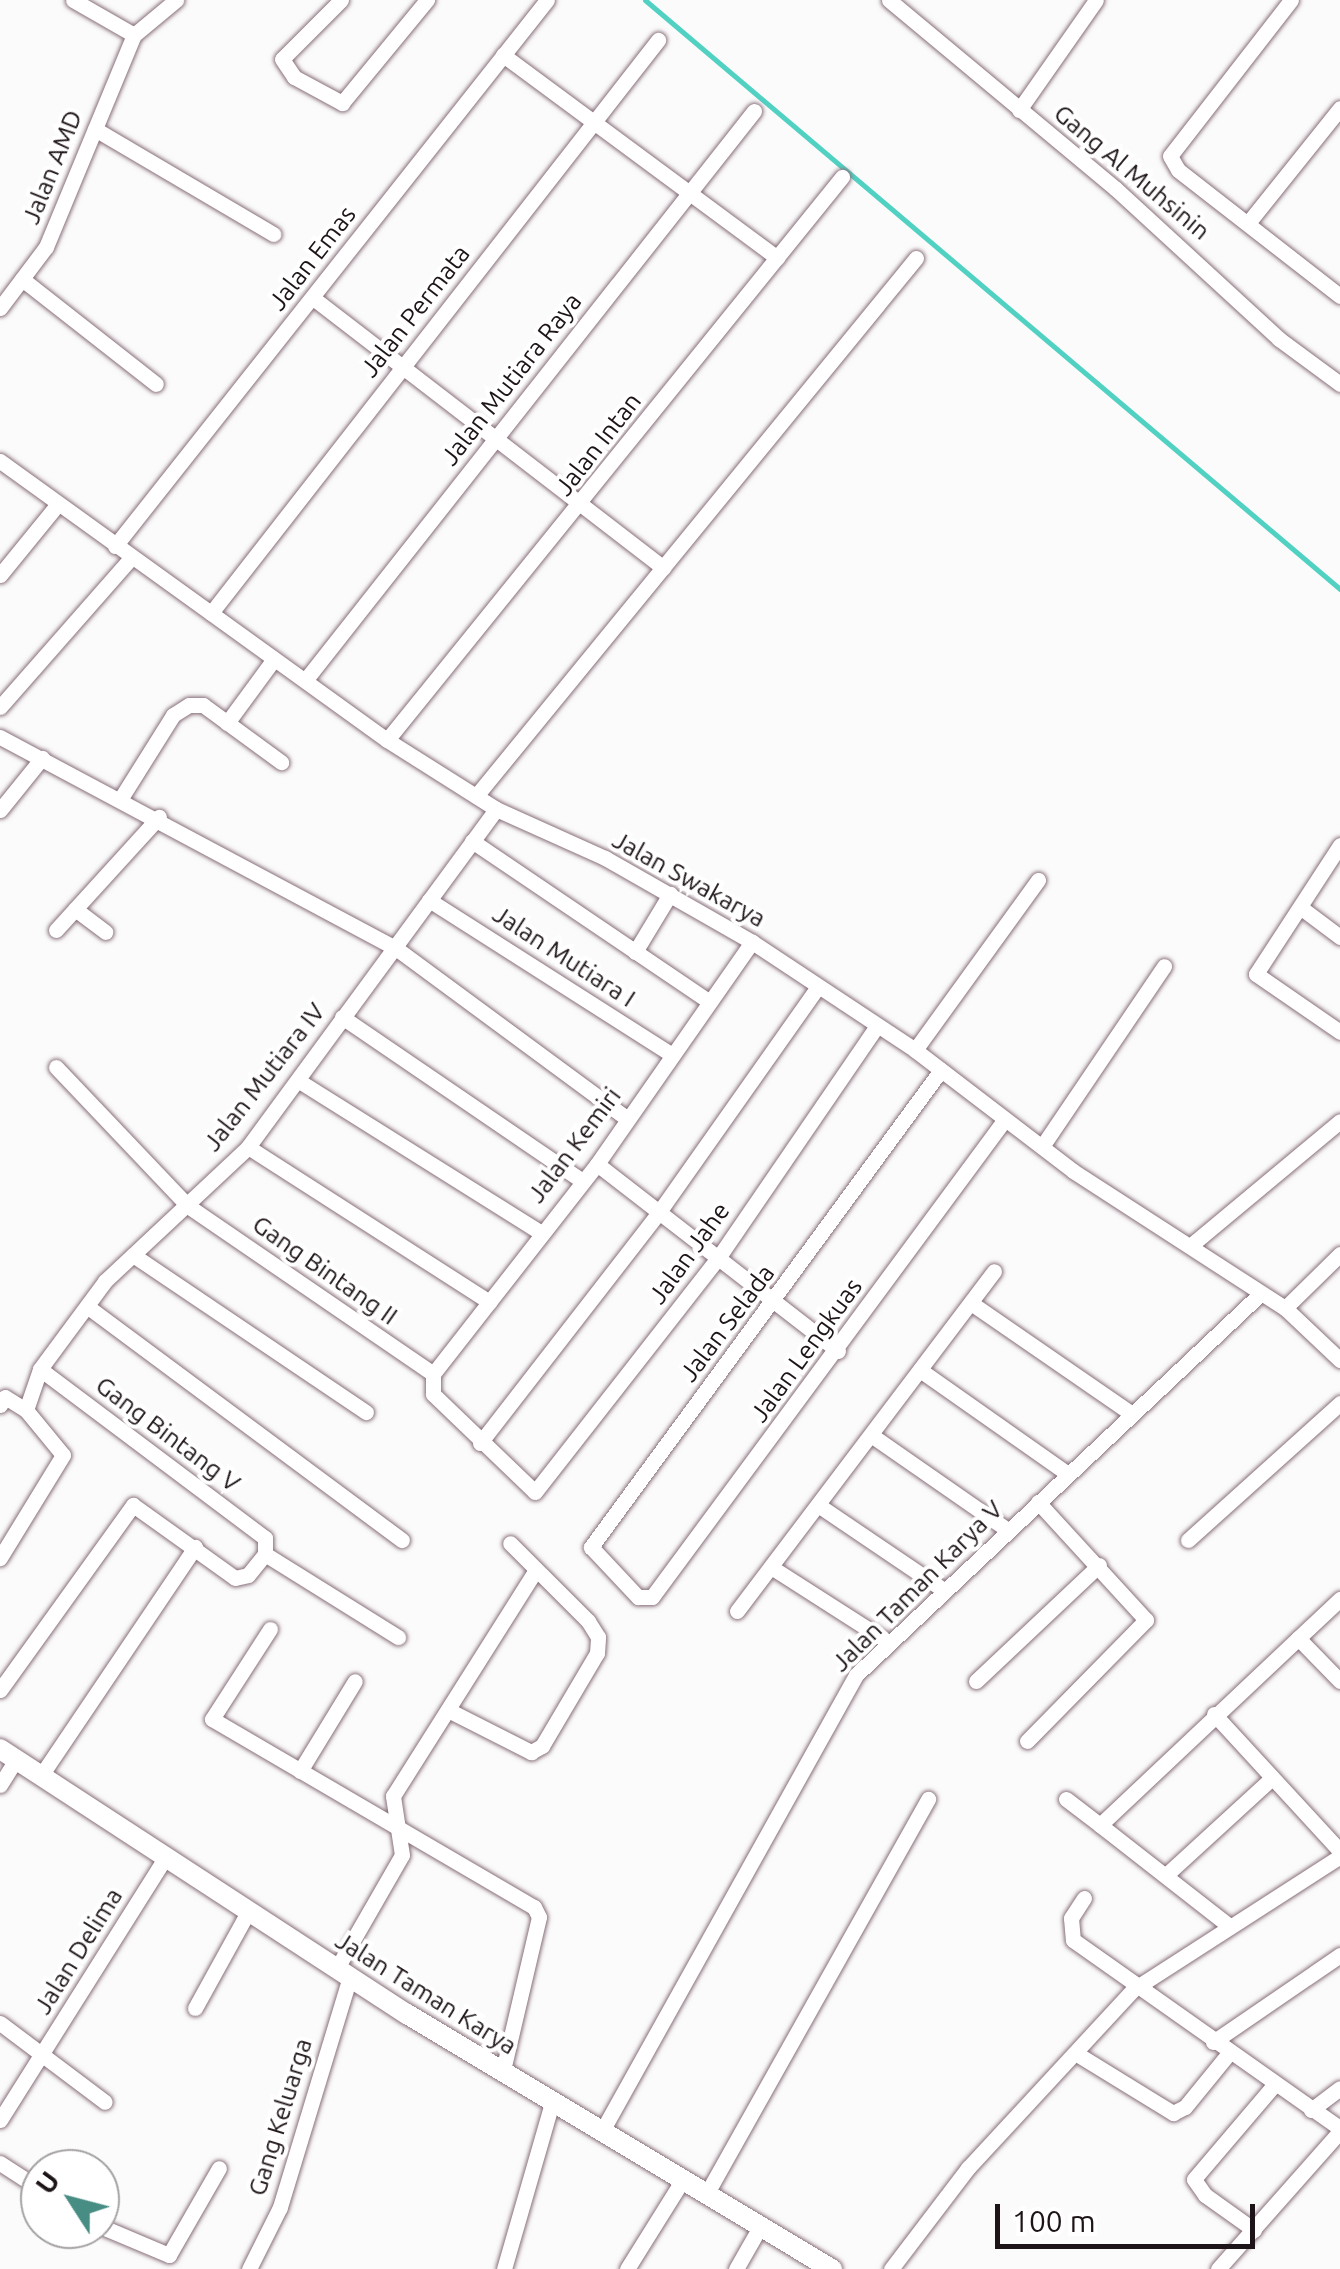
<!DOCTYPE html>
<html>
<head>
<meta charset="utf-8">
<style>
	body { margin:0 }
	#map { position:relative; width:1340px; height:2269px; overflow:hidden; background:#fbfbfb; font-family:Ubuntu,sans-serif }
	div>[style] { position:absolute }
	.stream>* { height:5px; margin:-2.5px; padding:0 2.5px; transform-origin:2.5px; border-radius:2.5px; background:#51d1c2 }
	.roads { filter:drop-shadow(0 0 2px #876e7a) drop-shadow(0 0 2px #876e7a) }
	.minor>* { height:15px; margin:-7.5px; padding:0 7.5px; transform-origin:7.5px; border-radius:7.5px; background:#fff }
	.tertiary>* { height:20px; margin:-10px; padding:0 10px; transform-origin:10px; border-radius:10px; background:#fff }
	span { translate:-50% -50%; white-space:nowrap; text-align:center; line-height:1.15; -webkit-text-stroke:8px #fff; paint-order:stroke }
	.street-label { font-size:25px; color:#1d1419 }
	.north { position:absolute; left:20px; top:2149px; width:100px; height:100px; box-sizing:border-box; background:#fff; border:2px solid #a5a1a3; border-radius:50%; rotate:306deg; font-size:28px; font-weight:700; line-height:40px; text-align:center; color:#1d1419 }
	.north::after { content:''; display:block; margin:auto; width:35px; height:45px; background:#488d84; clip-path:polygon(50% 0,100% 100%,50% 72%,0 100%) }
	.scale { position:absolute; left:995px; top:2204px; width:260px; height:45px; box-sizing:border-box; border:5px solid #1d1419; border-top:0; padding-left:12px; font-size:30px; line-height:35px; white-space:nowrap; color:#1d1419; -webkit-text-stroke:8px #fff; paint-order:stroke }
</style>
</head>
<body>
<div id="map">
	<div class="stream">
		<i style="left:645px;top:0;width:911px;rotate:40.28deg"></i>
	</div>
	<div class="roads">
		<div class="minor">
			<i style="left:73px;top:0;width:70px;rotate:29.8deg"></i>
			<i style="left:341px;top:0;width:83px;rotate:135deg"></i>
			<i style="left:282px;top:59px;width:22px;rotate:56deg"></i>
			<i style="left:294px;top:77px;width:55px;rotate:28.4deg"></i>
			<i style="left:342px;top:103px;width:134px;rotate:-50.5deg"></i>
			<i style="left:889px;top:0;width:295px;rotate:39.8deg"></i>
			<i style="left:1116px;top:189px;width:222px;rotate:42.6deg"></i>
			<i style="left:1279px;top:339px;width:76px;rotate:36.4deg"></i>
			<i style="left:1291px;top:0;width:197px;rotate:127.8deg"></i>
			<i style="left:1170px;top:156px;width:16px;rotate:60deg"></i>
			<i style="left:1178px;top:170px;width:205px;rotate:37.9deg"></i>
			<i style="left:503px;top:55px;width:341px;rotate:36.5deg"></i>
			<i style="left:1019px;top:110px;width:134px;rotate:-55deg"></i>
			<i style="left:95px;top:129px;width:207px;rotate:30.5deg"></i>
			<i style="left:1248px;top:223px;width:147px;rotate:-51.3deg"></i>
			<i style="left:22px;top:279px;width:170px;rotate:38.1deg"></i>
			<i style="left:313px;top:298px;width:442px;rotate:37.6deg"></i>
			<i style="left:0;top:308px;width:76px;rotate:-53deg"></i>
			<i style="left:46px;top:247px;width:230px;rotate:-67.5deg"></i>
			<i style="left:134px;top:35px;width:55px;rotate:-39.8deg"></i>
			<i style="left:0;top:461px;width:477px;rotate:35.8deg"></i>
			<i style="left:387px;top:740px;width:129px;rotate:32.3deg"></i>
			<i style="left:496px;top:809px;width:120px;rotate:24.2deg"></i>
			<i style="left:605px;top:858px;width:169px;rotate:29.7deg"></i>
			<i style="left:752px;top:942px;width:196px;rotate:33.5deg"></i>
			<i style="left:915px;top:1050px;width:199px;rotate:37.4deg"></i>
			<i style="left:1073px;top:1171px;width:252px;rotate:32.9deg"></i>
			<i style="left:1285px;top:1308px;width:76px;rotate:43.4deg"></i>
			<i style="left:115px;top:546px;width:696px;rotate:-51.65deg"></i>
			<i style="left:0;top:575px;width:90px;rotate:-50.8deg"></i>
			<i style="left:211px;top:613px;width:727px;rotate:-52.04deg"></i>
			<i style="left:307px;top:678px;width:722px;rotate:-51.75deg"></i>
			<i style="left:0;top:707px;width:198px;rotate:-48.7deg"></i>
			<i style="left:227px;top:723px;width:79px;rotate:-53.7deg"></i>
			<i style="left:0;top:737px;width:450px;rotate:28.1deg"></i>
			<i style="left:397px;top:949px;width:285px;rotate:36.4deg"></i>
			<i style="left:387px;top:740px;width:724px;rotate:-51.06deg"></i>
			<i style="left:476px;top:796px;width:695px;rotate:-50.72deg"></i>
			<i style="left:121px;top:798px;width:98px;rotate:-57.9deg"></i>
			<i style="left:173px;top:715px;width:19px;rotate:-32deg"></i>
			<i style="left:189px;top:705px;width:14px"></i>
			<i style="left:203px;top:705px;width:97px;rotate:36.2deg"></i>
			<i style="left:0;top:810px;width:67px;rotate:-51.1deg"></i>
			<i style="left:472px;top:841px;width:287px;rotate:34.1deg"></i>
			<i style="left:1340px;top:845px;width:154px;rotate:123.1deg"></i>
			<i style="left:1256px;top:974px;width:102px;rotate:34.6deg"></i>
			<i style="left:429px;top:900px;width:288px;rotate:32.5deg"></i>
			<i style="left:1300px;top:907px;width:50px;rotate:36.9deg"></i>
			<i style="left:75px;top:909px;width:38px;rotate:37deg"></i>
			<i style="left:56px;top:930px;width:153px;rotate:-47.7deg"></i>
			<i style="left:635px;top:952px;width:68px;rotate:-58.9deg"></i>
			<i style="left:342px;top:1017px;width:291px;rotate:34.3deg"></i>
			<i style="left:915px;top:1050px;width:210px;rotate:-54.1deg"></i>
			<i style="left:56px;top:1067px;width:192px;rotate:46.5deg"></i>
			<i style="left:188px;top:1206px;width:297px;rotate:34.4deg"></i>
			<i style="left:941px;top:1070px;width:592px;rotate:126.27deg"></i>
			<i style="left:591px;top:1547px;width:69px;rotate:46.8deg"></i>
			<i style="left:638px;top:1597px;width:14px"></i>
			<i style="left:652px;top:1597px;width:594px;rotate:-53.55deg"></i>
			<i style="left:299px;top:1081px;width:284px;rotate:32.1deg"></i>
			<i style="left:1043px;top:1145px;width:216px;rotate:-55.9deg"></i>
			<i style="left:248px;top:1147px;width:287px;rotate:32.7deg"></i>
			<i style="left:597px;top:1164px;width:305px;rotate:37.8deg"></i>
			<i style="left:1190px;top:1246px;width:195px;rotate:-39.8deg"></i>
			<i style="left:133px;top:1255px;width:281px;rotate:34deg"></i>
			<i style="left:971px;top:1303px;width:196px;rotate:34.6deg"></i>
			<i style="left:88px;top:1307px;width:391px;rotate:36.6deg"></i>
			<i style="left:1285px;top:1308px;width:77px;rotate:-44.5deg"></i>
			<i style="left:920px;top:1370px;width:181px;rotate:35.1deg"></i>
			<i style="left:433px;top:1374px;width:20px;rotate:90deg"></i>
			<i style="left:433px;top:1394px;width:141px;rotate:43.9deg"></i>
			<i style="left:535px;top:1492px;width:297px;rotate:-52deg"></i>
			<i style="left:718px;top:1258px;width:281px;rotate:-55.6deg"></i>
			<i style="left:433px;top:1374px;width:266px;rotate:-52deg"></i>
			<i style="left:597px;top:1164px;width:271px;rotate:-55.1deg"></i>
			<i style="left:0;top:1405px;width:9px;rotate:-58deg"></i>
			<i style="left:5px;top:1397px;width:25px;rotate:32deg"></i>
			<i style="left:26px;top:1410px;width:58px;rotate:50.6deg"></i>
			<i style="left:63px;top:1455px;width:121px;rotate:121.5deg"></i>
			<i style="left:26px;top:1410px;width:43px;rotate:-71.1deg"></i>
			<i style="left:40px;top:1369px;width:109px;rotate:-53.5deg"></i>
			<i style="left:105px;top:1281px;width:196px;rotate:-43.1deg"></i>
			<i style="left:248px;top:1147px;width:419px;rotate:-53.7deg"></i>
			<i style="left:871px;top:1435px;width:168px;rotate:34.8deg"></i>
			<i style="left:480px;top:1443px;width:292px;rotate:-52.2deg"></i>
			<i style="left:659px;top:1212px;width:276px;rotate:-54.8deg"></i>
			<i style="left:818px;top:1505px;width:153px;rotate:34.1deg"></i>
			<i style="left:1188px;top:1540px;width:205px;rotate:-42deg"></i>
			<i style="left:265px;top:1554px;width:157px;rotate:32deg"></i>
			<i style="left:771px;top:1567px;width:141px;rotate:32.6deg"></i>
			<i style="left:737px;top:1611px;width:426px;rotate:-52.9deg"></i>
			<i style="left:270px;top:1629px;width:107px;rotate:122.8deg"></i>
			<i style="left:212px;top:1719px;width:373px;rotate:30.3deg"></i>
			<i style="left:534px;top:1907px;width:11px;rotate:63deg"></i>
			<i style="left:539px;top:1917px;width:157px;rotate:103.2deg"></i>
			<i style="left:1298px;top:1638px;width:60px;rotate:45.7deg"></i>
			<i style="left:976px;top:1681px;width:169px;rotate:-43.3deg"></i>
			<i style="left:0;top:1690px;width:228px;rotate:-54.3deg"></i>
			<i style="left:133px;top:1505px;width:125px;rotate:35.6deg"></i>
			<i style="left:235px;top:1578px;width:13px;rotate:-13deg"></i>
			<i style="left:248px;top:1575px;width:27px;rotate:-51deg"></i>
			<i style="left:265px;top:1554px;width:16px;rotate:-90deg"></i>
			<i style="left:265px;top:1538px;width:281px;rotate:-143.1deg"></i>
			<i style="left:452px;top:1712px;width:89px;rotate:26.9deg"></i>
			<i style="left:531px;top:1752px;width:13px;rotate:-29deg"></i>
			<i style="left:542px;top:1746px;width:108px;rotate:-59.4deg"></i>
			<i style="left:597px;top:1653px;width:16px;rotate:-86deg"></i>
			<i style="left:598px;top:1637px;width:19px;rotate:-122deg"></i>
			<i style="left:588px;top:1621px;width:110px;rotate:-135deg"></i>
			<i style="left:1214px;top:1714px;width:186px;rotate:47.4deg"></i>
			<i style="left:1027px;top:1741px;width:170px;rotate:-45.5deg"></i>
			<i style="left:1146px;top:1620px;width:160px;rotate:-132.5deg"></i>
			<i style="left:300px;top:1771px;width:105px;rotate:-58.6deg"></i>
			<i style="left:42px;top:1774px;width:274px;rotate:-56deg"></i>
			<i style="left:0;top:1785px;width:31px;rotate:-58deg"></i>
			<i style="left:1066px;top:1799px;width:43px;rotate:37.4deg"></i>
			<i style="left:1166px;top:1875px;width:144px;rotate:-42.5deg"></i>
			<i style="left:1084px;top:1898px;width:24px;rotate:123deg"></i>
			<i style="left:1071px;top:1918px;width:22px;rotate:85deg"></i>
			<i style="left:1073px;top:1940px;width:327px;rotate:35.2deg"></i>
			<i style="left:1228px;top:1925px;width:162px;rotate:-142deg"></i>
			<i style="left:1100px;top:1825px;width:330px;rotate:-43.3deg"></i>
			<i style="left:337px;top:1968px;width:130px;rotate:-60.1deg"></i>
			<i style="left:402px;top:1855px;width:60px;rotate:-98.7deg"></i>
			<i style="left:393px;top:1796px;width:267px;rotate:-57.7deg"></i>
			<i style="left:195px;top:2008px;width:110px;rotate:-61.1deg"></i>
			<i style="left:0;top:2023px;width:131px;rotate:37deg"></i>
			<i style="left:1213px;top:2042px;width:154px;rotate:-34.4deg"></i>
			<i style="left:1077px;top:2054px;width:113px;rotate:31.6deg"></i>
			<i style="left:1173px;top:2113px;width:13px;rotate:-27deg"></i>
			<i style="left:1185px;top:2107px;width:70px;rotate:-50.8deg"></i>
			<i style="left:1311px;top:2110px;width:36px;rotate:-37deg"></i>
			<i style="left:0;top:2120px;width:310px;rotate:-57.8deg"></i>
			<i style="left:602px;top:2131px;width:522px;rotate:-60.88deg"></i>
			<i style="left:856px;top:1675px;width:552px;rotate:-43.31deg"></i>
			<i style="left:0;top:2163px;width:48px;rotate:33deg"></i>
			<i style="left:707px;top:2193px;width:452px;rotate:-60.7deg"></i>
			<i style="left:100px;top:2226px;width:75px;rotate:22.8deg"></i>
			<i style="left:169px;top:2255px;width:100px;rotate:-60.1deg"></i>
			<i style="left:1254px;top:2230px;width:60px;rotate:-144.5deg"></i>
			<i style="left:1205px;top:2195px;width:19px;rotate:-125deg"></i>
			<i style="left:1194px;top:2179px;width:123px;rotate:-49.6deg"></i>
			<i style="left:249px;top:2269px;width:69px;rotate:-63.4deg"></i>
			<i style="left:280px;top:2207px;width:241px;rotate:-73.1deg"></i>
			<i style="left:504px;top:2269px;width:173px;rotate:-73.9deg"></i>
			<i style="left:627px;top:2269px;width:104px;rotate:-58deg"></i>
			<i style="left:736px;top:2269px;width:48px;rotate:-60.3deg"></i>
			<i style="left:891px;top:2269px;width:127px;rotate:-52.7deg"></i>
			<i style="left:968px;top:2168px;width:244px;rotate:-47.2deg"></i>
			<i style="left:1134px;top:1989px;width:245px;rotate:-32.8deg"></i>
			<i style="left:1218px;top:2269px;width:184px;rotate:-48.5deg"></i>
		</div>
		<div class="tertiary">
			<i style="left:0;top:1749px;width:486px;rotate:33.1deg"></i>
			<i style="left:407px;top:2014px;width:496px;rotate:31deg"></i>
		</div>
	</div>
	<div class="street-label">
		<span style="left:52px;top:167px;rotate:-68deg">Jalan AMD</span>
		<span style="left:1132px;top:172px;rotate:40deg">Gang Al Muhsinin</span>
		<span style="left:312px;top:258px;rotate:-52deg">Jalan Emas</span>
		<span style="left:415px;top:311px;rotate:-52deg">Jalan Permata</span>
		<span style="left:511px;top:379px;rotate:-52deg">Jalan Mutiara Raya</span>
		<span style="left:598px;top:444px;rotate:-52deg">Jalan Intan</span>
		<span style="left:689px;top:879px;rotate:29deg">Jalan Swakarya</span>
		<span style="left:564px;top:956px;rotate:33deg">Jalan Mutiara I</span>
		<span style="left:264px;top:1077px;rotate:-52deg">Jalan Mutiara IV</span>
		<span style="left:574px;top:1145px;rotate:-53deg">Jalan Kemiri</span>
		<span style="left:689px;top:1253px;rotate:-54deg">Jalan Jahe</span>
		<span style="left:325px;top:1270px;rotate:35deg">Gang Bintang II</span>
		<span style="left:727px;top:1323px;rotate:-53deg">Jalan Selada</span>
		<span style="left:806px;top:1350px;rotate:-54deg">Jalan Lengkuas</span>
		<span style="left:168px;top:1434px;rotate:37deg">Gang Bintang V</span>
		<span style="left:917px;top:1586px;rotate:-45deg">Jalan Taman Karya V</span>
		<span style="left:78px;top:1951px;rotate:-58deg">Jalan Delima</span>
		<span style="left:426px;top:1993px;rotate:32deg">Jalan Taman Karya</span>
		<span style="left:280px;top:2117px;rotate:-73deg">Gang Keluarga</span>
	</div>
	<div class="north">U</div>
	<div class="scale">100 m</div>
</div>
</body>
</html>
